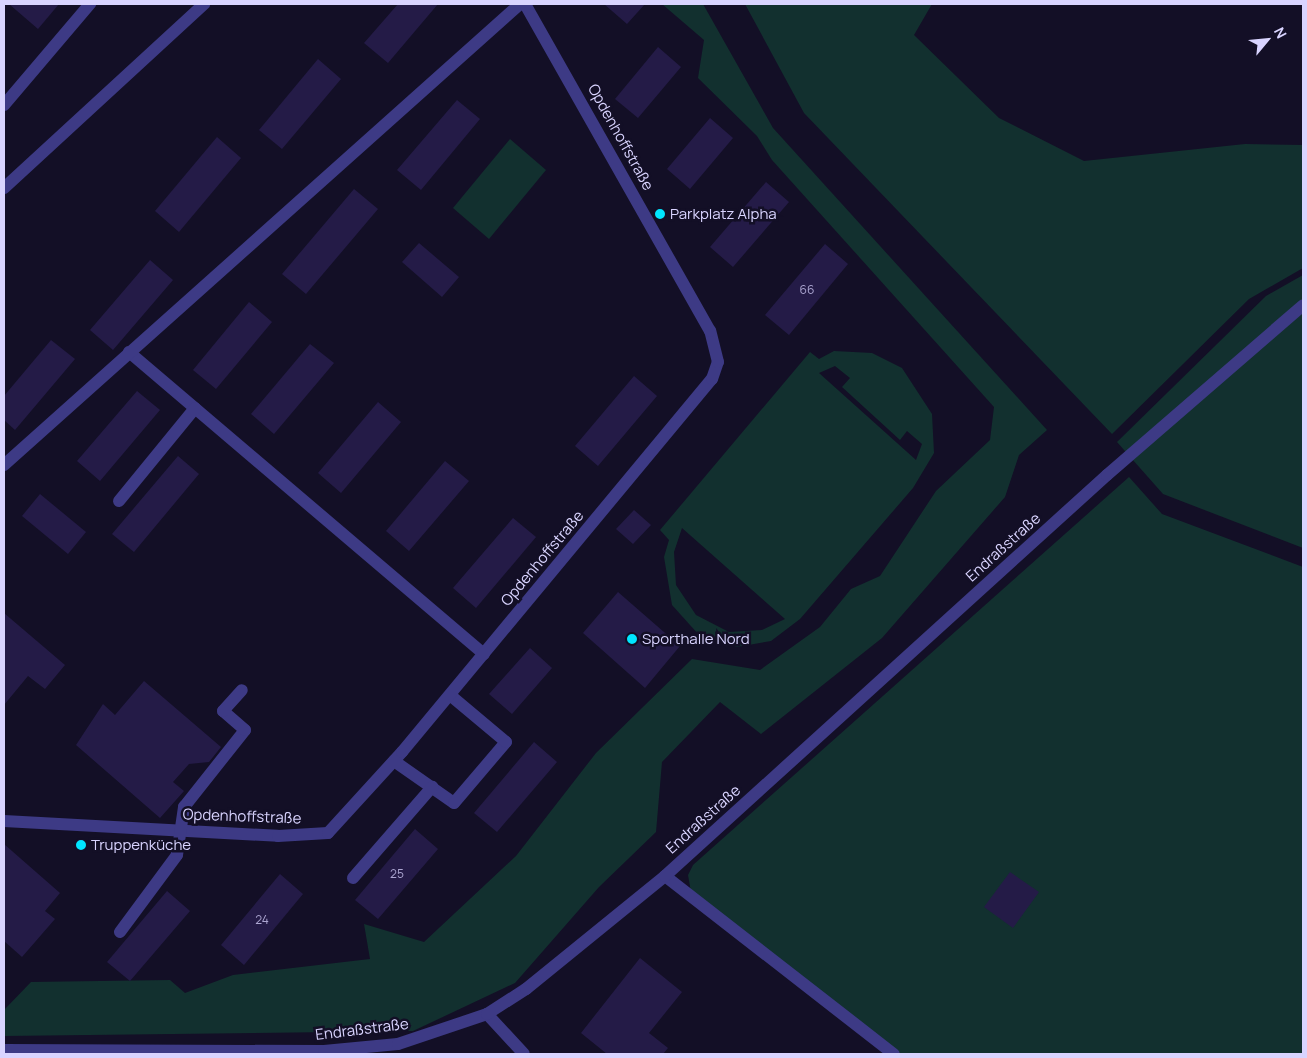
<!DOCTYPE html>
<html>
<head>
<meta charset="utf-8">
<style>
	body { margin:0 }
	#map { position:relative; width:1307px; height:1058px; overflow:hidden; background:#130f26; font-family:Manrope,sans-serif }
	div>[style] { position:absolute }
	.green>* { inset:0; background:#12302f }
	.building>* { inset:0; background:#241b47 }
	.minor>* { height:12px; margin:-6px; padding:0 6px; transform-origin:6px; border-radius:6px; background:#3d3a85 }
	.dots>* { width:14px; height:14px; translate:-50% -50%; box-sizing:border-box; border:2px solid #130f26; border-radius:50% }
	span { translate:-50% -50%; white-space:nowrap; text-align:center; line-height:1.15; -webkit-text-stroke:5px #130f26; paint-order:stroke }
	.number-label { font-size:12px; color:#aca6d1 }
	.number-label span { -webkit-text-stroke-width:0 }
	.street-label { font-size:15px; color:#d9d4ff }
	.poi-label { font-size:15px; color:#d9d4ff }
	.left { translate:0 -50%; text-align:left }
	.frame { position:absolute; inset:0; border:5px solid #d9d4ff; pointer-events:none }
	.north { position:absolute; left:1242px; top:15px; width:50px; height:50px; -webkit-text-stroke:4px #130f26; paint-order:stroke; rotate:62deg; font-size:14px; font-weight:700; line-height:20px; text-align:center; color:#d9d4ff }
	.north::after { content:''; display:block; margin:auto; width:18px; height:22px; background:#d9d4ff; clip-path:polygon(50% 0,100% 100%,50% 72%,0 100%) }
</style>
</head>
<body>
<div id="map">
	<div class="green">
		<i style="clip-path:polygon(662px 4px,703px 4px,773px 128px,1047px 430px,1019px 455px,1005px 497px,882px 638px,761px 734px,720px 702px,662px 762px,656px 832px,599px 887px,515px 983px,413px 1031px,4px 1036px,4px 1010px,31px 982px,170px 980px,185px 993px,233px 975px,370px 959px,364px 924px,424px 942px,516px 856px,596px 753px,692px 659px,760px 670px,820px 627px,851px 589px,880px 576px,936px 491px,990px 440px,994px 407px,772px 160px,757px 136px,698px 78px,704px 40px)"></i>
		<i style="clip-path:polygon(745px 4px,932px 4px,914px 35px,999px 118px,1084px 161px,1245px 144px,1303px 145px,1303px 268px,1249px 299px,1112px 434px,804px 113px)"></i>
		<i style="clip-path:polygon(510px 139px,546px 170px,489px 239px,453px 208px)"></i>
		<i style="clip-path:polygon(1303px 275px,1303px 548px,1163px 494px,1117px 442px,1266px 296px)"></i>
		<i style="clip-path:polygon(evenodd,834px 351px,872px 353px,902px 368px,932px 414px,934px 453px,913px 488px,800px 619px,771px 641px,737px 647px,699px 635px,672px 605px,664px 557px,669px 540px,660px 530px,810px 352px,819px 359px,834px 351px,835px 366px,850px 378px,842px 387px,900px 440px,907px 431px,922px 444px,916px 460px,819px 373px,835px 366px,834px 351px,682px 528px,785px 619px,762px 630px,729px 632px,696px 615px,676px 585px,674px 552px,682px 528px)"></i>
		<i style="clip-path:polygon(1129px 477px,1162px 514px,1303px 567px,1303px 1054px,899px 1054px,691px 892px,688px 875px,693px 865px)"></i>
	</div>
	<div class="building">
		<i style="clip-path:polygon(9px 4px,59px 4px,38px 29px)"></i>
		<i style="clip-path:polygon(398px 4px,438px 4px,388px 63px,364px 43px)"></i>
		<i style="clip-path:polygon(604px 4px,645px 4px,627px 24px)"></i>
		<i style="clip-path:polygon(658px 47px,681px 67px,638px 118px,615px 99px)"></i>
		<i style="clip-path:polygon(318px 59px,341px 79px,282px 149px,259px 130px)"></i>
		<i style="clip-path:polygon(457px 100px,480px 119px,421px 190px,397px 170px)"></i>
		<i style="clip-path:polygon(710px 118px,733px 138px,690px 189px,667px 169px)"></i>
		<i style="clip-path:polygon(217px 137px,241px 158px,179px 232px,155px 211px)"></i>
		<i style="clip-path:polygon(766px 182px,789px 202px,733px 267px,710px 247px)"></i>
		<i style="clip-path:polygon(354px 189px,378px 209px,306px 294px,282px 274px)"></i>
		<i style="clip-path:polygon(419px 243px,459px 277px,442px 297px,402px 262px)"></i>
		<i style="clip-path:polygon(825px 244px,848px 264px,789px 335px,765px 315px)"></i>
		<i style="clip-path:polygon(150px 260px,173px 280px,113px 350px,90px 330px)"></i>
		<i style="clip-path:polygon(249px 302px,272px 322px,216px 389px,193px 370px)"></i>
		<i style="clip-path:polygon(51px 340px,75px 359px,15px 430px,4px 420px,4px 396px)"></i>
		<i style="clip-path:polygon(310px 344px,334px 363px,274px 434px,251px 414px)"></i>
		<i style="clip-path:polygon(634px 376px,657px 396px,598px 466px,575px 446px)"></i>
		<i style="clip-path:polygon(137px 391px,160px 410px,100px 481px,77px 461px)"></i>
		<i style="clip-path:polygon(378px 402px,401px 422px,341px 493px,318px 473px)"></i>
		<i style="clip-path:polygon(178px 456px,199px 474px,134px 552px,112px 534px)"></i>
		<i style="clip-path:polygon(445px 461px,469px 481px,409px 551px,386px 531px)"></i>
		<i style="clip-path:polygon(40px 494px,86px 532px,68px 554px,22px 516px)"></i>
		<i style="clip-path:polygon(634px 510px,651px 525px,633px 544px,616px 529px)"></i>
		<i style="clip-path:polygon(513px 518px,536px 537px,476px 608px,453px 588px)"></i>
		<i style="clip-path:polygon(618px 592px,680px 646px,645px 688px,583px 633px)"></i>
		<i style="clip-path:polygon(4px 613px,65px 665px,45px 689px,28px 676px,4px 705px)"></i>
		<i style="clip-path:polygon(530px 648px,552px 668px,512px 714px,489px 694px)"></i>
		<i style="clip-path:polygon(144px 681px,221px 747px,209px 762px,189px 764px,173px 782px,184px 791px,160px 818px,76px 745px,103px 704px,115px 715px)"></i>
		<i style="clip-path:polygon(534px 742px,557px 762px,497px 832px,474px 813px)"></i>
		<i style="clip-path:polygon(415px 829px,438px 849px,378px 919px,355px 900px)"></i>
		<i style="clip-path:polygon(4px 844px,60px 893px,45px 911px,55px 919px,22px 957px,4px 941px)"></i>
		<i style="clip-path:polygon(1010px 872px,1039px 892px,1013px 928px,984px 907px)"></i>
		<i style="clip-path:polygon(280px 874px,303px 894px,244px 965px,221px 945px)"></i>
		<i style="clip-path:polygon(167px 891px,190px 911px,130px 981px,107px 962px)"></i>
		<i style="clip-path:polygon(640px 958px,682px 992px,649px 1033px,668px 1048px,663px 1054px,607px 1054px,581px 1033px)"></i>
	</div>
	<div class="minor">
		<i style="left:4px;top:105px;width:133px;rotate:-49.6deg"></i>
		<i style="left:4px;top:188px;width:272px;rotate:-42.6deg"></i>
		<i style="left:129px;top:352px;width:466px;rotate:40.4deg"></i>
		<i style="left:4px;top:465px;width:692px;rotate:-41.78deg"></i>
		<i style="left:119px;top:501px;width:120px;rotate:-50.7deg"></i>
		<i style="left:394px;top:761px;width:73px;rotate:35deg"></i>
		<i style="left:454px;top:803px;width:80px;rotate:-49.6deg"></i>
		<i style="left:506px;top:742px;width:73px;rotate:-140deg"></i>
		<i style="left:4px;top:821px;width:274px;rotate:3.1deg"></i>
		<i style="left:278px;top:836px;width:50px;rotate:-3.4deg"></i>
		<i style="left:328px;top:833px;width:110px;rotate:-47.6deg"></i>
		<i style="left:402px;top:752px;width:485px;rotate:-50.3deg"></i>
		<i style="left:712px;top:379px;width:18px;rotate:-71deg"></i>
		<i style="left:718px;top:362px;width:32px;rotate:-104deg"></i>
		<i style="left:710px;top:331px;width:376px;rotate:-119.5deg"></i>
		<i style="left:665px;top:876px;width:290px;rotate:37.9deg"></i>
		<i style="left:353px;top:878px;width:121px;rotate:-49deg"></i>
		<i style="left:120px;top:932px;width:96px;rotate:-53.5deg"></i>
		<i style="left:177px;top:855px;width:49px;rotate:-81.7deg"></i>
		<i style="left:184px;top:807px;width:98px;rotate:-51.6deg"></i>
		<i style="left:245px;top:730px;width:29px;rotate:-139deg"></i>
		<i style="left:223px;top:711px;width:28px;rotate:-48deg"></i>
		<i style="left:487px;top:1014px;width:54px;rotate:47.2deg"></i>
		<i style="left:4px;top:1050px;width:320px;rotate:0.2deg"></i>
		<i style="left:324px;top:1051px;width:74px;rotate:-5.4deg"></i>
		<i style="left:398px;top:1044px;width:94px;rotate:-18.6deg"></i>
		<i style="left:487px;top:1014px;width:46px;rotate:-32.7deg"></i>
		<i style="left:526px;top:989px;width:179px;rotate:-39.1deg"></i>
		<i style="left:665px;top:876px;width:597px;rotate:-42.22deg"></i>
		<i style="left:1107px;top:475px;width:259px;rotate:-40.9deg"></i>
	</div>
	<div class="dots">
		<i style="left:660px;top:214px;background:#00e5ff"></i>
		<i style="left:632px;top:639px;background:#00e5ff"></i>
		<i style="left:81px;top:845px;background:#00e5ff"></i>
	</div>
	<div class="number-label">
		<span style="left:807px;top:290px">66</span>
		<span style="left:397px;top:874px">25</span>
		<span style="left:262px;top:920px">24</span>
	</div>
	<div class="street-label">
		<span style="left:621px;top:137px;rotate:61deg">Opdenhoffstraße</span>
		<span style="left:1003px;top:547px;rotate:-42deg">Endraßstraße</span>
		<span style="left:542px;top:558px;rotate:-50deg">Opdenhoffstraße</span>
		<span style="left:242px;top:816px;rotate:2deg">Opdenhoffstraße</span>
		<span style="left:703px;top:819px;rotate:-42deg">Endraßstraße</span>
		<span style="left:362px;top:1029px;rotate:-7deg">Endraßstraße</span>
	</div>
	<div class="poi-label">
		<span class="left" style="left:670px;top:214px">Parkplatz Alpha</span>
		<span class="left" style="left:642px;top:639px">Sporthalle Nord</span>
		<span class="left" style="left:91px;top:845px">Truppenküche</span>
	</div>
	<div class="frame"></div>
	<div class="north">N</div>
</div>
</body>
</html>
